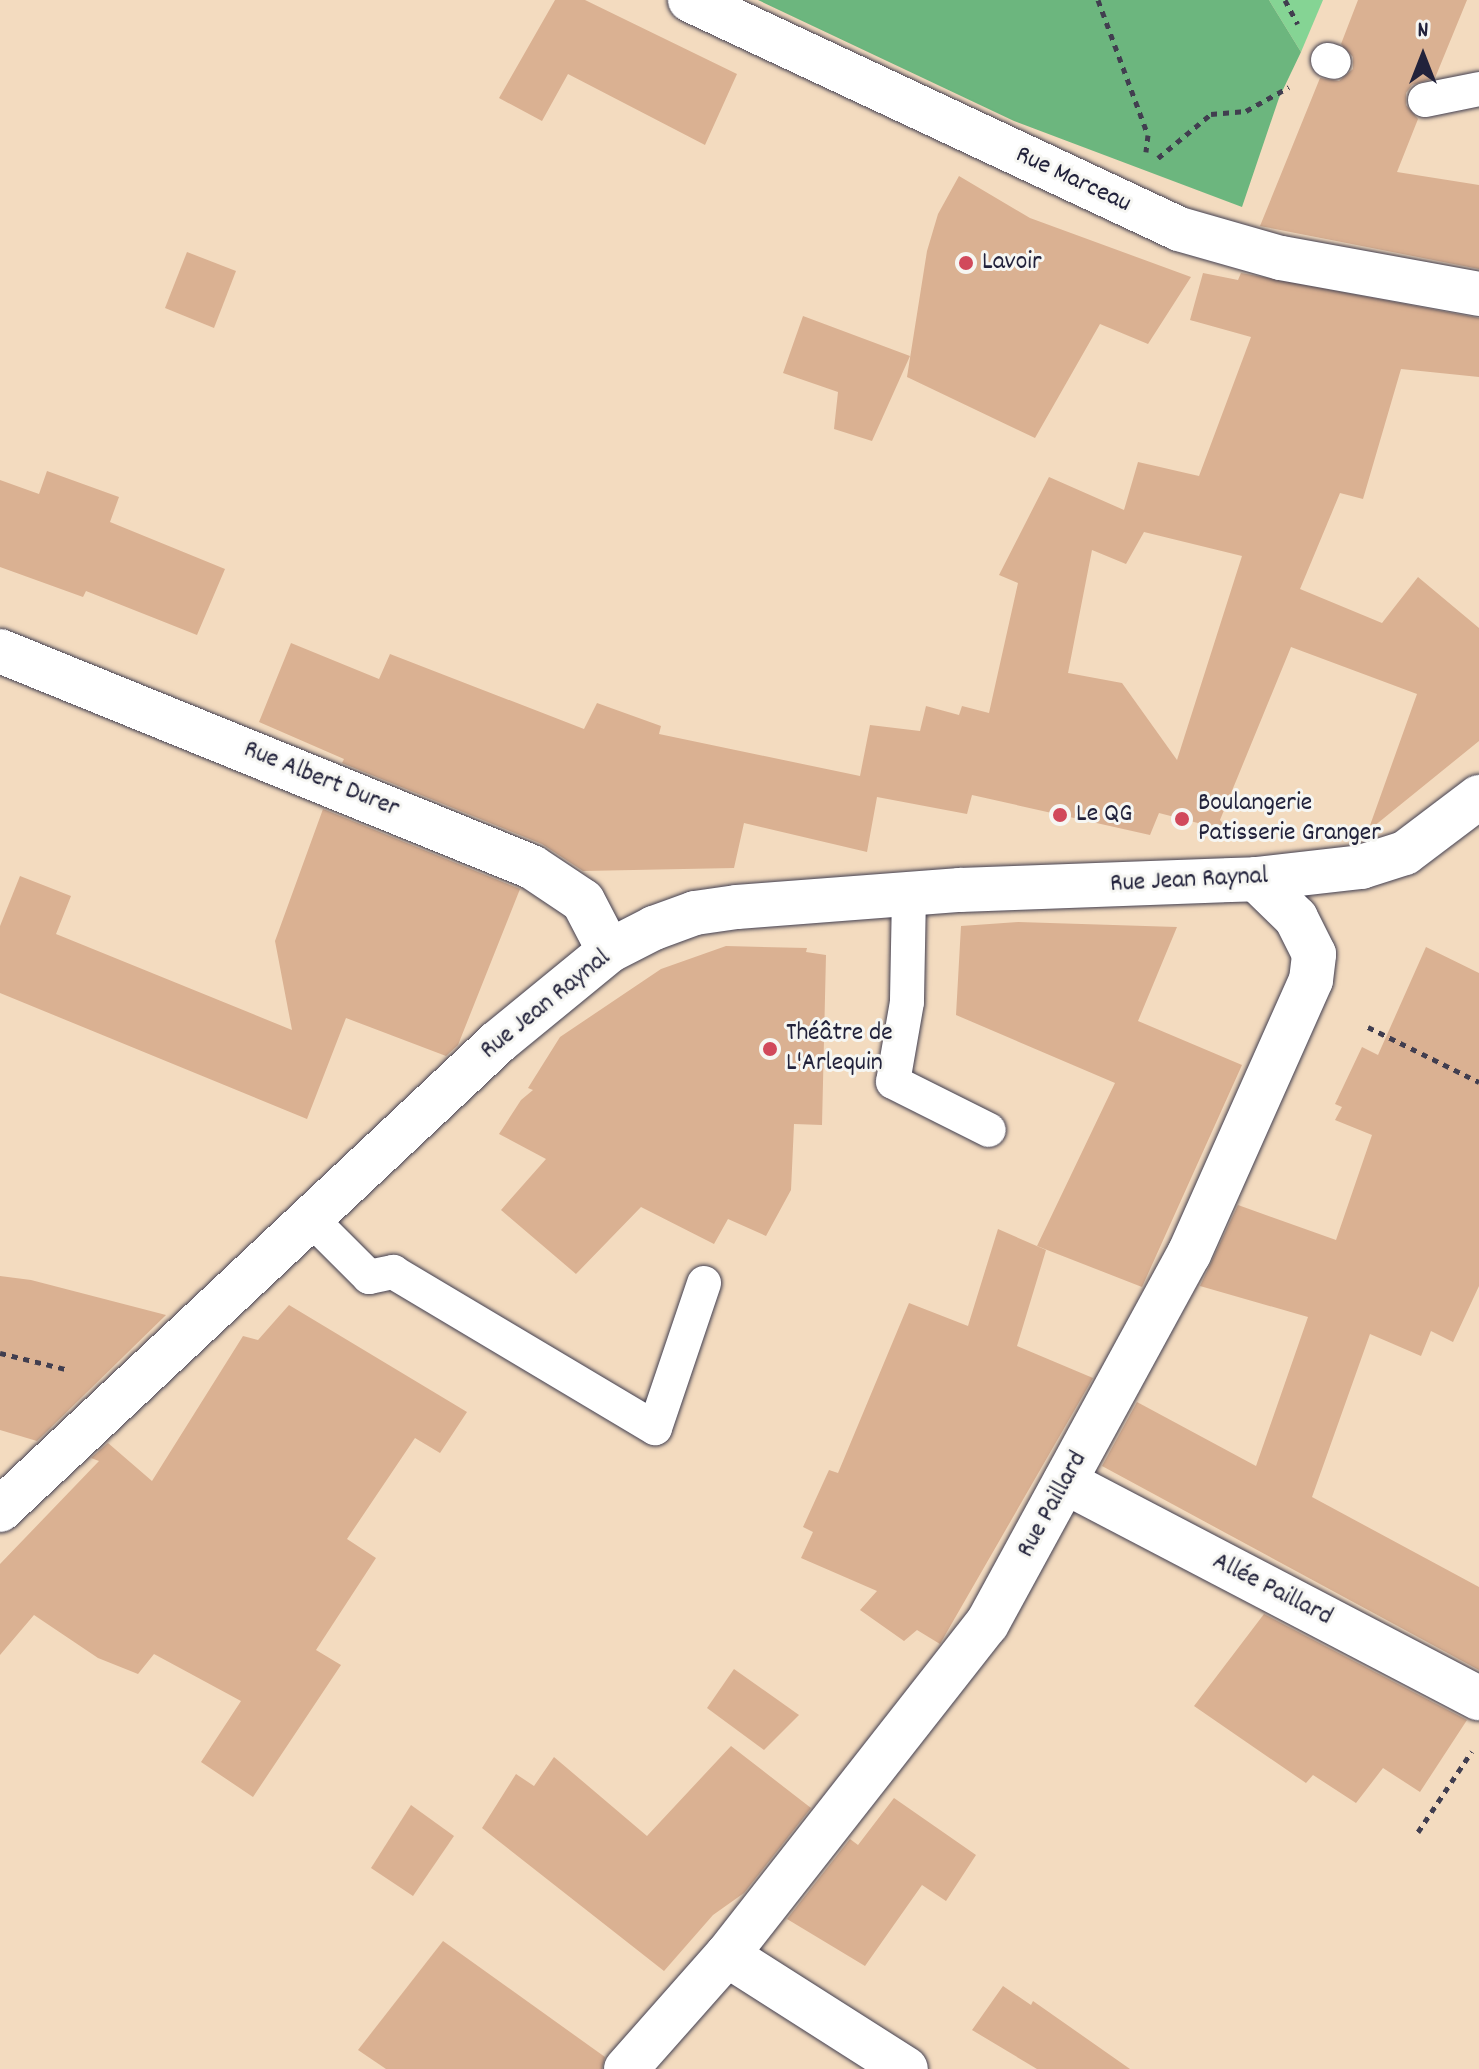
<!DOCTYPE html>
<html>
<head>
<meta charset="utf-8">
<style>
	body { margin:0 }
	#map { position:relative; width:1479px; height:2069px; overflow:hidden; background:#f3dbbf; font-family:Dekko,sans-serif }
	div>[style] { position:absolute }
	.green>* { inset:0; background:#85d494 }
	.forest>* { inset:0; background:#6cb67e }
	.building>* { inset:0; background:#dab192 }
	.path>* { height:5px; margin-top:-2.5px; transform-origin:0; background:repeating-linear-gradient(90deg,#413e4f 0 6px,transparent 0 12px) }
	.roads { filter:drop-shadow(0 0 2px #413e4f) drop-shadow(0 0 2px #413e4f) }
	.service>* { height:34px; margin:-17px; padding:0 17px; transform-origin:17px; border-radius:17px; background:#fff }
	.minor>* { height:44px; margin:-22px; padding:0 22px; transform-origin:22px; border-radius:22px; background:#fff }
	.tertiary>* { height:44px; margin:-22px; padding:0 22px; transform-origin:22px; border-radius:22px; background:#fff }
	.secondary>* { height:44px; margin:-22px; padding:0 22px; transform-origin:22px; border-radius:22px; background:#fff }
	.dots>* { width:22px; height:22px; translate:-50% -50%; box-sizing:border-box; border:4px solid #f6f6f2; border-radius:50% }
	span { translate:-50% -50%; white-space:nowrap; text-align:center; line-height:1.15; -webkit-text-stroke:6px #f6f6f2; paint-order:stroke }
	.street-label { font-size:26px; color:#22223b }
	.poi-label { font-size:26px; color:#22223b }
	.left { translate:0 -50%; text-align:left }
	.north { position:absolute; left:1383px; top:16px; width:80px; height:80px; -webkit-text-stroke:6px #f6f6f2; paint-order:stroke; rotate:0deg; font-size:22px; font-weight:700; line-height:32px; text-align:center; color:#22223b }
	.north::after { content:''; display:block; margin:auto; width:28px; height:36px; background:#22223b; clip-path:polygon(50% 0,100% 100%,50% 72%,0 100%) }
</style>
</head>
<body>
<div id="map">
	<div class="green">
		<i style="clip-path:polygon(1269px 0,1323px 0,1301px 52px)"></i>
	</div>
	<div class="forest">
		<i style="clip-path:polygon(758px 0,1269px 0,1301px 52px,1279px 98px,1242px 207px,1014px 121px)"></i>
	</div>
	<div class="building">
		<i style="clip-path:polygon(555px 0,585px 0,737px 74px,705px 145px,568px 74px,542px 121px,499px 98px)"></i>
		<i style="clip-path:polygon(1358px 0,1467px 0,1435px 78px,1412px 85px,1406px 93px,1406px 105px,1418px 119px,1397px 172px,1479px 185px,1479px 269px,1260px 226px,1320px 78px,1339px 81px,1353px 69px,1353px 57px,1341px 44px)"></i>
		<i style="clip-path:polygon(959px 176px,1030px 218px,1191px 277px,1148px 344px,1100px 324px,1035px 438px,907px 377px,927px 251px,938px 214px)"></i>
		<i style="clip-path:polygon(187px 252px,236px 271px,214px 328px,165px 308px)"></i>
		<i style="clip-path:polygon(evenodd,1203px 273px,1238px 280px,1241px 273px,1479px 318px,1479px 377px,1401px 369px,1363px 499px,1340px 493px,1300px 589px,1382px 623px,1418px 577px,1479px 628px,1479px 741px,1368px 831px,1417px 694px,1291px 647px,1220px 820px,1229px 831px,1159px 813px,1150px 835px,972px 795px,967px 814px,877px 797px,867px 852px,744px 823px,734px 868px,583px 871px,542px 844px,342px 763px,344px 759px,259px 722px,291px 643px,379px 679px,390px 654px,584px 729px,597px 703px,661px 726px,659px 734px,860px 776px,870px 725px,920px 731px,926px 706px,959px 715px,962px 706px,989px 713px,1018px 583px,999px 575px,1049px 477px,1124px 510px,1138px 462px,1199px 476px,1251px 337px,1190px 320px,1203px 273px,1144px 532px,1242px 556px,1177px 760px,1122px 683px,1068px 673px,1092px 550px,1126px 564px,1144px 532px)"></i>
		<i style="clip-path:polygon(803px 316px,910px 356px,872px 441px,834px 429px,838px 392px,783px 373px)"></i>
		<i style="clip-path:polygon(47px 471px,119px 497px,110px 522px,225px 569px,197px 635px,86px 591px,83px 597px,0 567px,0 480px,39px 494px)"></i>
		<i style="clip-path:polygon(323px 809px,520px 889px,458px 1045px,446px 1056px,346px 1018px,307px 1119px,0 993px,0 926px,20px 876px,71px 896px,56px 934px,292px 1030px,275px 941px)"></i>
		<i style="clip-path:polygon(1018px 922px,1177px 927px,1138px 1021px,1242px 1065px,1142px 1287px,1037px 1246px,1115px 1083px,956px 1015px,961px 926px)"></i>
		<i style="clip-path:polygon(726px 946px,807px 948px,806px 952px,826px 955px,822px 1125px,794px 1124px,791px 1190px,766px 1236px,728px 1219px,714px 1244px,641px 1207px,576px 1274px,501px 1210px,546px 1159px,499px 1134px,521px 1100px,533px 1090px,528px 1088px,560px 1037px,661px 969px)"></i>
		<i style="clip-path:polygon(1426px 947px,1479px 973px,1479px 1286px,1453px 1342px,1431px 1331px,1421px 1356px,1370px 1334px,1312px 1497px,1479px 1587px,1479px 1670px,1102px 1466px,1137px 1402px,1256px 1466px,1308px 1317px,1200px 1286px,1238px 1205px,1336px 1240px,1372px 1135px,1335px 1120px,1342px 1107px,1335px 1104px,1362px 1047px,1378px 1055px)"></i>
		<i style="clip-path:polygon(998px 1229px,1046px 1250px,1017px 1346px,1093px 1378px,940px 1644px,917px 1630px,904px 1641px,860px 1610px,877px 1591px,801px 1558px,813px 1532px,803px 1527px,829px 1470px,838px 1473px,909px 1303px,968px 1326px)"></i>
		<i style="clip-path:polygon(0 1276px,31px 1280px,166px 1315px,37px 1441px,0 1430px)"></i>
		<i style="clip-path:polygon(289px 1305px,467px 1412px,440px 1453px,415px 1438px,347px 1539px,376px 1558px,316px 1650px,341px 1665px,253px 1797px,201px 1762px,241px 1701px,154px 1654px,138px 1674px,98px 1658px,34px 1615px,0 1655px,0 1564px,99px 1461px,91px 1458px,108px 1443px,152px 1481px,243px 1336px,258px 1340px)"></i>
		<i style="clip-path:polygon(1264px 1614px,1467px 1720px,1420px 1792px,1383px 1768px,1356px 1803px,1313px 1775px,1306px 1783px,1194px 1706px)"></i>
		<i style="clip-path:polygon(734px 1669px,799px 1715px,764px 1750px,707px 1708px)"></i>
		<i style="clip-path:polygon(731px 1746px,811px 1808px,744px 1893px,713px 1915px,664px 1971px,482px 1828px,516px 1774px,534px 1786px,554px 1757px,647px 1836px)"></i>
		<i style="clip-path:polygon(894px 1798px,976px 1855px,946px 1901px,922px 1885px,865px 1966px,787px 1919px,850px 1839px,858px 1845px)"></i>
		<i style="clip-path:polygon(411px 1805px,454px 1836px,413px 1896px,371px 1868px)"></i>
		<i style="clip-path:polygon(443px 1941px,605px 2057px,602px 2069px,386px 2069px,358px 2050px)"></i>
		<i style="clip-path:polygon(1003px 1986px,1031px 2005px,1033px 2001px,1130px 2069px,1037px 2069px,972px 2030px)"></i>
	</div>
	<div class="path">
		<i style="left:1098px;top:0;width:144px;rotate:69.7deg"></i>
		<i style="left:1148px;top:135px;width:17px;rotate:97deg"></i>
		<i style="left:1285px;top:0;width:27px;rotate:62deg"></i>
		<i style="left:1158px;top:158px;width:69px;rotate:-39.7deg"></i>
		<i style="left:1211px;top:114px;width:35px;rotate:-5deg"></i>
		<i style="left:1246px;top:111px;width:49px;rotate:-29.2deg"></i>
		<i style="left:1368px;top:1027px;width:124px;rotate:26.4deg"></i>
		<i style="left:0;top:1353px;width:71px;rotate:13.8deg"></i>
		<i style="left:1418px;top:1832px;width:97px;rotate:-56.3deg"></i>
	</div>
	<div class="roads">
		<div class="service">
			<i style="left:1328px;top:60px;width:6px;rotate:18deg"></i>
			<i style="left:1425px;top:100px;width:55px;rotate:-11.5deg"></i>
			<i style="left:909px;top:895px;width:107px;rotate:91.1deg"></i>
			<i style="left:907px;top:1002px;width:81px;rotate:99.9deg"></i>
			<i style="left:893px;top:1082px;width:107px;rotate:26.6deg"></i>
			<i style="left:309px;top:1217px;width:85px;rotate:45deg"></i>
			<i style="left:369px;top:1277px;width:25px;rotate:-12deg"></i>
			<i style="left:393px;top:1272px;width:305px;rotate:30.8deg"></i>
			<i style="left:655px;top:1428px;width:153px;rotate:-71.3deg"></i>
		</div>
		<div class="minor">
			<i style="left:0;top:651px;width:574px;rotate:22.1deg"></i>
			<i style="left:532px;top:867px;width:61px;rotate:33.7deg"></i>
			<i style="left:583px;top:901px;width:56px;rotate:62.5deg"></i>
			<i style="left:1065px;top:1482px;width:467px;rotate:27.6deg"></i>
			<i style="left:727px;top:1955px;width:212px;rotate:32.5deg"></i>
			<i style="left:626px;top:2069px;width:152px;rotate:-48.5deg"></i>
			<i style="left:727px;top:1955px;width:421px;rotate:-51.9deg"></i>
			<i style="left:987px;top:1624px;width:422px;rotate:-61.4deg"></i>
			<i style="left:1189px;top:1254px;width:300px;rotate:-66deg"></i>
			<i style="left:1311px;top:980px;width:26px;rotate:-83deg"></i>
			<i style="left:1314px;top:954px;width:40px;rotate:-116.6deg"></i>
			<i style="left:1296px;top:918px;width:56px;rotate:-135.7deg"></i>
		</div>
		<div class="tertiary">
			<i style="left:0;top:1510px;width:683px;rotate:-43.22deg"></i>
			<i style="left:498px;top:1042px;width:144px;rotate:-39.3deg"></i>
			<i style="left:609px;top:951px;width:51px;rotate:-27.1deg"></i>
			<i style="left:654px;top:928px;width:44px;rotate:-20.1deg"></i>
			<i style="left:695px;top:913px;width:42px;rotate:-8.1deg"></i>
			<i style="left:737px;top:907px;width:224px;rotate:-4.4deg"></i>
			<i style="left:960px;top:890px;width:296px;rotate:-2.1deg"></i>
			<i style="left:1256px;top:879px;width:106px;rotate:-6.5deg"></i>
			<i style="left:1361px;top:867px;width:46px;rotate:-17.7deg"></i>
			<i style="left:1405px;top:853px;width:93px;rotate:-37.1deg"></i>
		</div>
		<div class="secondary">
			<i style="left:690px;top:0;width:540px;rotate:25.09deg"></i>
			<i style="left:1179px;top:229px;width:106px;rotate:15.9deg"></i>
			<i style="left:1281px;top:258px;width:201px;rotate:10.3deg"></i>
		</div>
	</div>
	<div class="dots">
		<i style="left:966px;top:263px;background:#d1495b"></i>
		<i style="left:1060px;top:815px;background:#d1495b"></i>
		<i style="left:1182px;top:819px;background:#d1495b"></i>
		<i style="left:770px;top:1049px;background:#d1495b"></i>
	</div>
	<div class="street-label">
		<span style="left:1073px;top:180px;rotate:25deg">Rue Marceau</span>
		<span style="left:321px;top:780px;rotate:22deg">Rue Albert Durer</span>
		<span style="left:1189px;top:881px;rotate:-3deg">Rue Jean Raynal</span>
		<span style="left:546px;top:1005px;rotate:-39deg">Rue Jean Raynal</span>
		<span style="left:1053px;top:1505px;rotate:-61deg">Rue Paillard</span>
		<span style="left:1272px;top:1590px;rotate:27deg">Allée Paillard</span>
	</div>
	<div class="poi-label">
		<span class="left" style="left:982px;top:263px">Lavoir</span>
		<span class="left" style="left:1198px;top:819px">Boulangerie<br>Patisserie Granger</span>
		<span class="left" style="left:1076px;top:815px">Le QG</span>
		<span class="left" style="left:786px;top:1049px">Théâtre de<br>L'Arlequin</span>
	</div>
	<div class="north">N</div>
</div>
</body>
</html>
